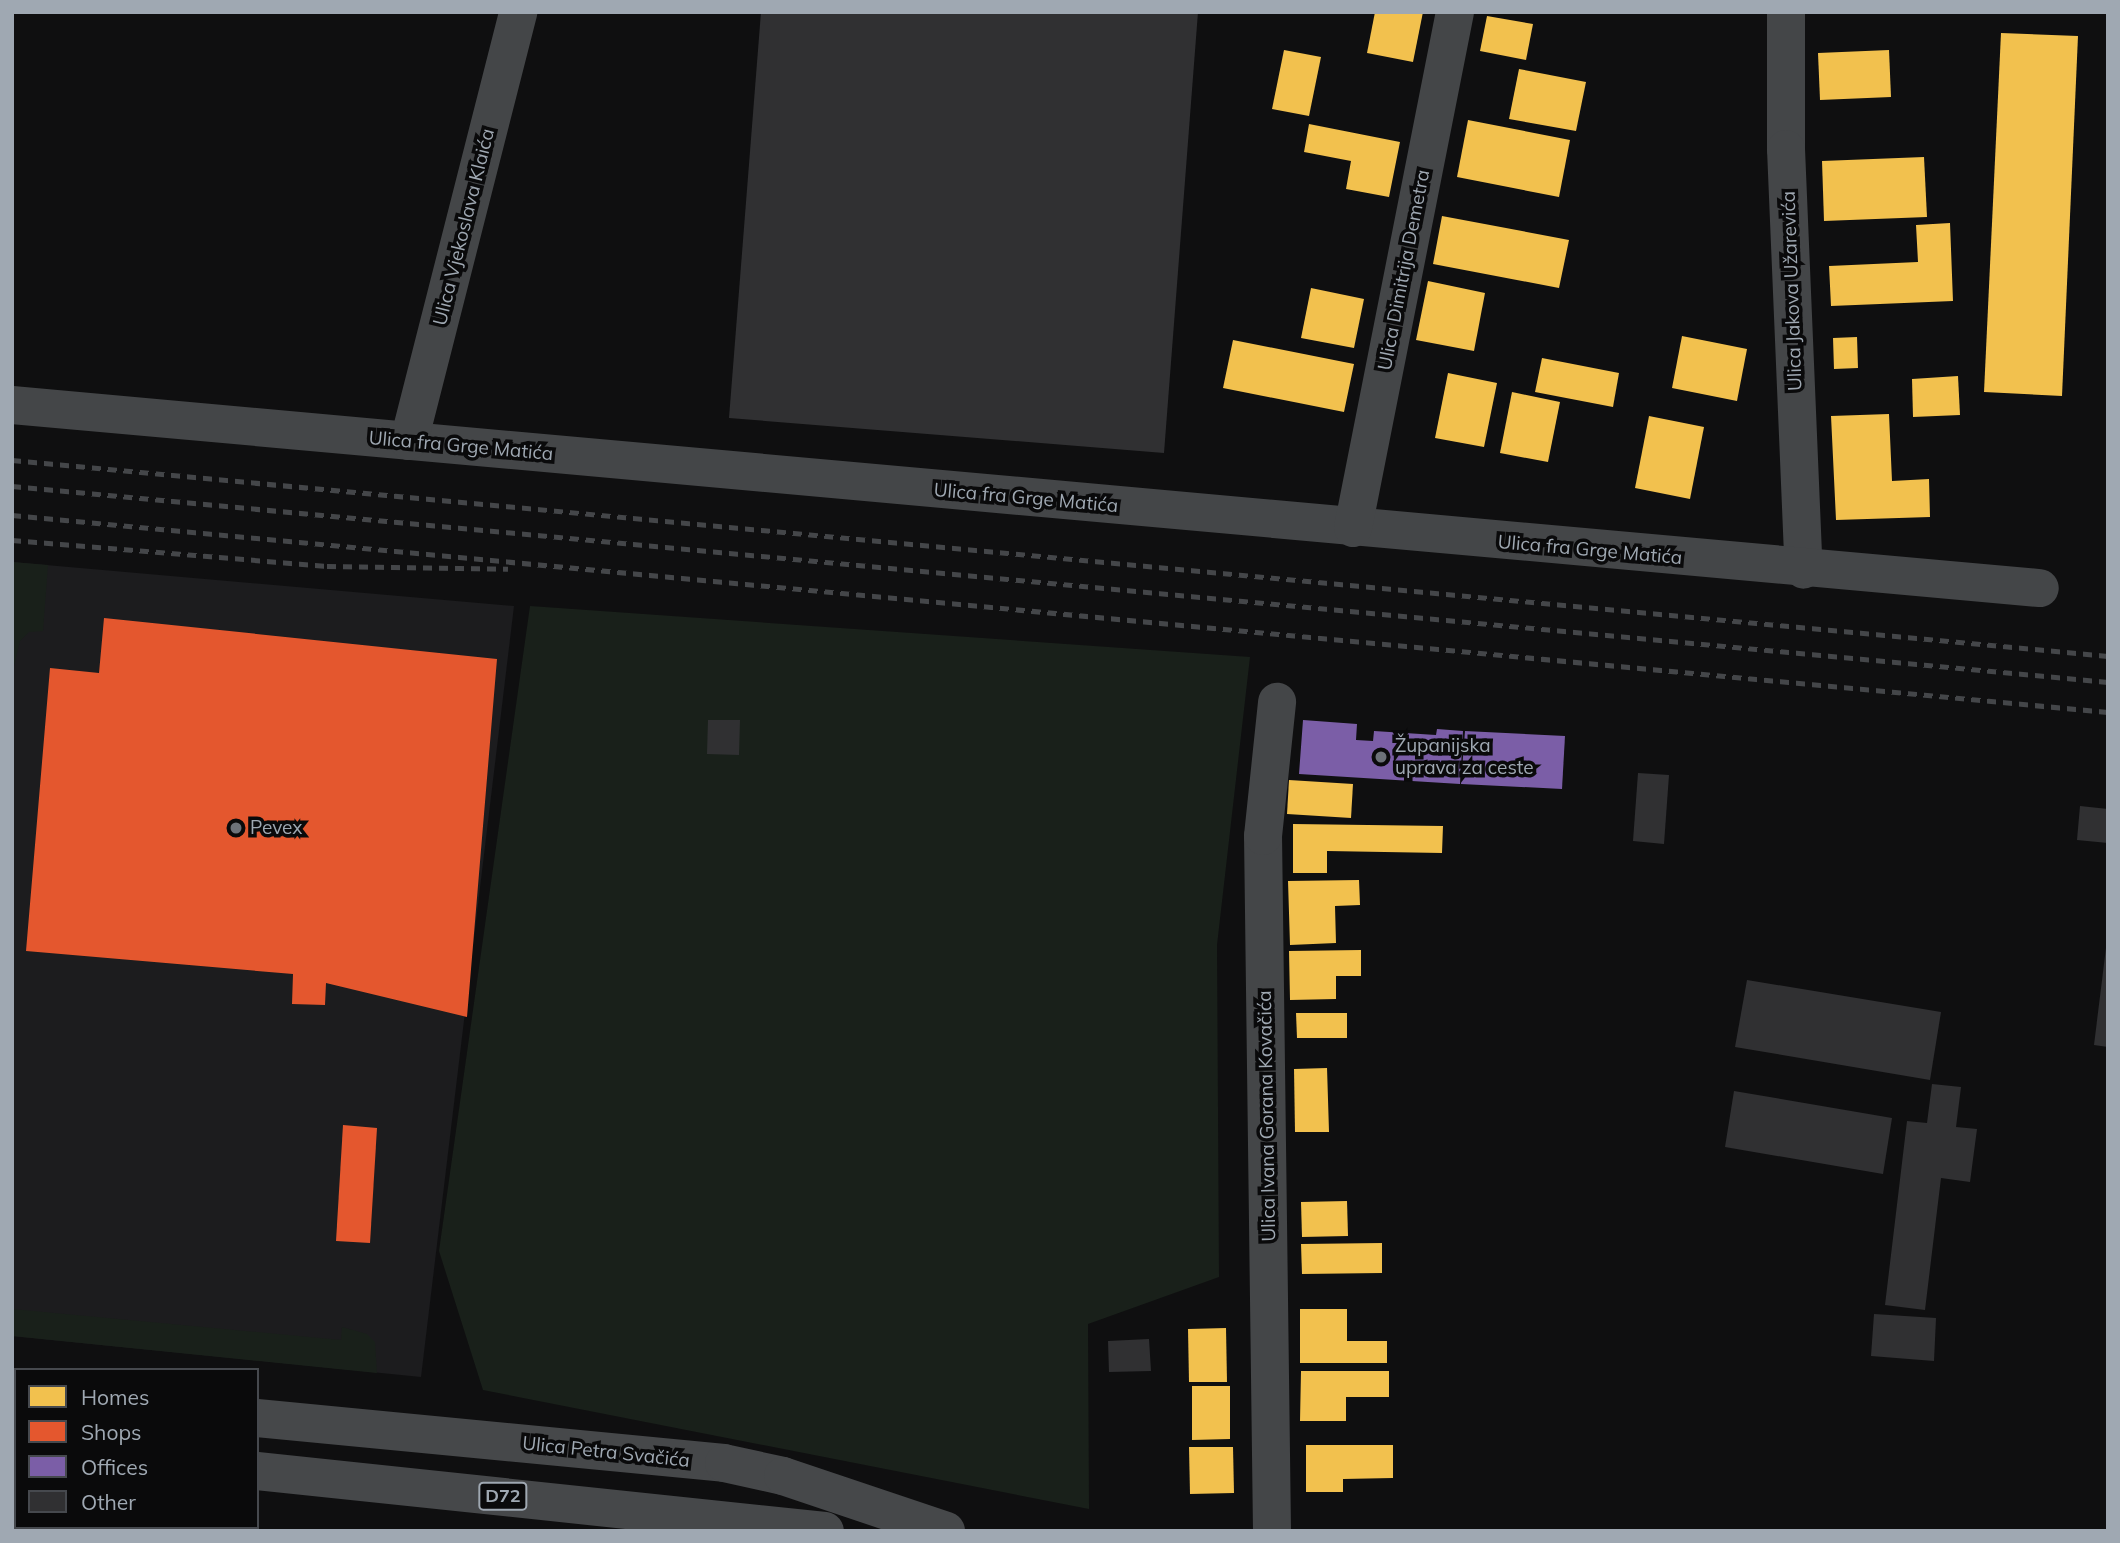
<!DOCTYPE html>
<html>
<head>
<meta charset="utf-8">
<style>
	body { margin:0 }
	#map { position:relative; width:2120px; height:1543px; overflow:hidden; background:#0f0f10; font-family:Mulish,sans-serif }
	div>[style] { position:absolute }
	.built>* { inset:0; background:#1c1c1e }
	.green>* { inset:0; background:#19201a }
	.homes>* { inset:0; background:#f2c14e }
	.shops>* { inset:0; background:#e4572e }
	.offices>* { inset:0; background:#7b5ea7 }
	.building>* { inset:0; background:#303032 }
	.minor>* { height:38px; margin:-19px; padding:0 19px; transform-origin:19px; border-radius:19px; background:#444648 }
	.major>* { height:38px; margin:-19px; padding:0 19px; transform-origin:19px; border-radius:19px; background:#46484a }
	.rail>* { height:5px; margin-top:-2.5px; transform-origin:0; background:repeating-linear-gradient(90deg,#444649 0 9px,transparent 0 16px) }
	.dots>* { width:19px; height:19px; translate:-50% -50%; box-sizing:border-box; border:4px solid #0a0a0b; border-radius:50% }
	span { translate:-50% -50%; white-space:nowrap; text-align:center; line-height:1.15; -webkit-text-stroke:7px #0a0a0b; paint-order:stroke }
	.shield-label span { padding:2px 5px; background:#0a0a0b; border:2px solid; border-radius:5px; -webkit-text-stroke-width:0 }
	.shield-label { font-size:18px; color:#9fa8b2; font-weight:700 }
	.street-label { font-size:19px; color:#9fa8b2 }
	.poi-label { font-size:19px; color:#9fa8b2 }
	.left { translate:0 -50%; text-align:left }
	.frame { position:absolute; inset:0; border:14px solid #9fa8b2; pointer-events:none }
	.legend { position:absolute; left:14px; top:1368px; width:245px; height:161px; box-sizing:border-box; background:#0a0a0b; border:2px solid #46494e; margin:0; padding:9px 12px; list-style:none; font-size:21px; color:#9fa8b2 }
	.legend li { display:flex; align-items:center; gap:14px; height:35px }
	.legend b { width:35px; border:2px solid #46494e }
</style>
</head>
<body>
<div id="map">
	<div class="built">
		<i style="clip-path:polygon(12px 562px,514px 606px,421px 1377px,12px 1336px)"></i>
	</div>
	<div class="green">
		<i style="clip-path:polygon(12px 562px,48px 565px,43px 631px,29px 632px,20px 641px,12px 674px)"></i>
		<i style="clip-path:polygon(530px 606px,1250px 657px,1217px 945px,1219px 1277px,1088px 1324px,1089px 1509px,483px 1390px,439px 1251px)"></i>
		<i style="clip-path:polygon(12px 1309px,341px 1340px,342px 1327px,367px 1334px,375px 1342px,377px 1373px,12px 1336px)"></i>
	</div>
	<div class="homes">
		<i style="clip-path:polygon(1375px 12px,1423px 12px,1413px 62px,1367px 53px)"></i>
		<i style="clip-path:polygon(1487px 16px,1533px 24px,1526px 60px,1480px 51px)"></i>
		<i style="clip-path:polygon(2001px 33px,2078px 36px,2062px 396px,1984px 392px)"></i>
		<i style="clip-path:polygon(1284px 50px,1321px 57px,1309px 116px,1272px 109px)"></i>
		<i style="clip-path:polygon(1889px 50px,1891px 97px,1820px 100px,1818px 53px)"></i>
		<i style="clip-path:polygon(1519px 69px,1586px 82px,1576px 131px,1509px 119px)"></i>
		<i style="clip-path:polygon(1468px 120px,1570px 140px,1559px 197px,1457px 177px)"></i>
		<i style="clip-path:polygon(1309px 124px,1400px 142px,1389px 197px,1346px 189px,1351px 161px,1304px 152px)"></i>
		<i style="clip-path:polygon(1924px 157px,1927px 217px,1824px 221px,1822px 161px)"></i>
		<i style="clip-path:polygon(1442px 216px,1569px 240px,1559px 288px,1433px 264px)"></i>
		<i style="clip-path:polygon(1950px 223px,1953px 301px,1831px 306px,1829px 266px,1918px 262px,1916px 225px)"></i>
		<i style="clip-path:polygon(1428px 281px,1485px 293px,1474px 351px,1416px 340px)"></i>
		<i style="clip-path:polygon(1311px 288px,1364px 299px,1354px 348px,1301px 338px)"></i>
		<i style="clip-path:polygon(1682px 336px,1747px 349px,1737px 401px,1672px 388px)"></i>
		<i style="clip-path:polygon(1857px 337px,1858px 368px,1834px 369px,1833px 338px)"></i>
		<i style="clip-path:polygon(1233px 340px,1354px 364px,1344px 412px,1223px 388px)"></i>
		<i style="clip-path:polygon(1542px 358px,1619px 373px,1613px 407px,1535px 392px)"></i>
		<i style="clip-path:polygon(1448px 373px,1497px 383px,1484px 447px,1435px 438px)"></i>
		<i style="clip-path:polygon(1958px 376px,1960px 415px,1913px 417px,1912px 379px)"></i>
		<i style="clip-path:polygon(1512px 392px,1560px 402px,1548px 462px,1500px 453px)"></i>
		<i style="clip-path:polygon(1889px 414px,1892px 481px,1929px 479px,1930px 517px,1836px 520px,1831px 416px)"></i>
		<i style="clip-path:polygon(1649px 416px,1704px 427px,1690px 499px,1635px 488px)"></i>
		<i style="clip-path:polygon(1289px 780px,1353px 784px,1351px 818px,1287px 814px)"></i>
		<i style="clip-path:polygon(1293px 824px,1443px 826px,1442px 853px,1327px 851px,1327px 873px,1293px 873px)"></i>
		<i style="clip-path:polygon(1359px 880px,1360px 905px,1335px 906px,1336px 943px,1290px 945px,1288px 881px)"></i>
		<i style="clip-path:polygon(1361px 950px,1361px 976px,1336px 976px,1336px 999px,1290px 1000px,1289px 951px)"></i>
		<i style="clip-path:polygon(1296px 1013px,1347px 1013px,1347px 1038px,1297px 1038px)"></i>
		<i style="clip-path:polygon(1327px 1068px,1329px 1132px,1295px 1132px,1294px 1069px)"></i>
		<i style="clip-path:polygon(1347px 1201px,1348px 1236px,1302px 1237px,1301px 1202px)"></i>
		<i style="clip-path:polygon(1382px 1243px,1382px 1273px,1302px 1274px,1301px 1244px)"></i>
		<i style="clip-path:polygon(1300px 1309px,1347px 1309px,1347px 1341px,1387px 1341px,1387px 1363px,1300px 1363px)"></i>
		<i style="clip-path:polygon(1226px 1328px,1227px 1382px,1189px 1382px,1188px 1329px)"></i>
		<i style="clip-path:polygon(1301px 1371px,1389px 1371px,1389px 1397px,1346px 1397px,1346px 1421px,1300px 1421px)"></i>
		<i style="clip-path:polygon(1192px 1386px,1230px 1386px,1230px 1439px,1192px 1440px)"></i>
		<i style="clip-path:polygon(1306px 1445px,1393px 1445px,1393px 1478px,1343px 1479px,1343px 1492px,1306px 1492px)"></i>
		<i style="clip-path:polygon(1189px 1447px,1233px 1447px,1234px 1493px,1190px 1494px)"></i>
	</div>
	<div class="shops">
		<i style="clip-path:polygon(104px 618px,497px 659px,467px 1017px,326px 983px,325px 1005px,292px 1004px,293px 974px,26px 951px,50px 668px,99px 673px)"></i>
		<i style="clip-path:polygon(343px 1125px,377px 1128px,370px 1243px,336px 1241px)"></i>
	</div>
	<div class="offices">
		<i style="clip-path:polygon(1303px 720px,1357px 724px,1356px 740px,1373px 741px,1374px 731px,1436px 735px,1437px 729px,1463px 731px,1460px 784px,1299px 774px)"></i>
		<i style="clip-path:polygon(1465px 731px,1565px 736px,1562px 789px,1461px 784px)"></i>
	</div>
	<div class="building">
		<i style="clip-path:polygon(761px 12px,1198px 12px,1164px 453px,729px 418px)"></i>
		<i style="clip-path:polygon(708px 720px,740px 720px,739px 755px,707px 754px)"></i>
		<i style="clip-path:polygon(1638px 773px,1669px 775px,1664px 844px,1633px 841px)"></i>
		<i style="clip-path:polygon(2080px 806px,2108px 809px,2108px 843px,2077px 840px)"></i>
		<i style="clip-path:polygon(2106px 948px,2108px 948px,2108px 1047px,2094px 1045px)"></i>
		<i style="clip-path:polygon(1747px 980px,1941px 1012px,1930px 1080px,1735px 1047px)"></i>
		<i style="clip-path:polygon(1932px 1084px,1961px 1087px,1956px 1127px,1977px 1129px,1970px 1182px,1941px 1178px,1925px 1310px,1885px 1305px,1907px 1121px,1927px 1123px)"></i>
		<i style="clip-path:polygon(1734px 1091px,1892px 1118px,1883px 1174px,1725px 1147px)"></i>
		<i style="clip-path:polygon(1874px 1314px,1936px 1318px,1934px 1361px,1871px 1356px)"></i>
		<i style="clip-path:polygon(1149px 1339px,1151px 1371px,1109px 1372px,1108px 1341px)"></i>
	</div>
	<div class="minor">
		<i style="left:1786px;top:12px;width:137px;rotate:90deg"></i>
		<i style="left:1786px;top:149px;width:421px;rotate:87.6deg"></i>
		<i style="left:12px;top:405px;width:2036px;rotate:5.16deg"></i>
		<i style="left:409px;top:441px;width:443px;rotate:-75.7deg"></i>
		<i style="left:1353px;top:528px;width:526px;rotate:-78.82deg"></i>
		<i style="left:1272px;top:1531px;width:695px;rotate:-90.74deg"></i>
		<i style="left:1263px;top:836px;width:135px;rotate:-84deg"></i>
	</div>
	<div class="major">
		<i style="left:12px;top:1396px;width:4px"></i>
		<i style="left:257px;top:1418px;width:469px;rotate:5.5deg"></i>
		<i style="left:724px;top:1463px;width:60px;rotate:12.4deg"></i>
		<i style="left:783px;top:1476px;width:172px;rotate:18.6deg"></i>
		<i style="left:12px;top:1444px;width:4px"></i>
		<i style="left:257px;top:1471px;width:571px;rotate:6.03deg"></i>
	</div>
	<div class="rail">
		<i style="left:12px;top:460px;width:2105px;rotate:5.34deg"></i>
		<i style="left:12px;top:486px;width:2105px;rotate:5.34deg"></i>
		<i style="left:12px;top:515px;width:2105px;rotate:5.37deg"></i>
		<i style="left:12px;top:540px;width:316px;rotate:4.7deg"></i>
		<i style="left:327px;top:566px;width:181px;rotate:0.9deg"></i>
	</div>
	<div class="dots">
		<i style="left:1381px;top:757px;background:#6d7279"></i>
		<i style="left:236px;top:828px;background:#6d7279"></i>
	</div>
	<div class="shield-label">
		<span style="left:503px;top:1496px">D72</span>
	</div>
	<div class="street-label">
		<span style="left:464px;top:227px;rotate:-76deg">Ulica Vjekoslava Klaića</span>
		<span style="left:1404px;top:270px;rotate:-79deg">Ulica Dimitrija Demetra</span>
		<span style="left:1792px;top:291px;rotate:-92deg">Ulica Jakova Užarevića</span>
		<span style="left:461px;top:446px;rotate:5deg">Ulica fra Grge Matića</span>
		<span style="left:1026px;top:498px;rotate:5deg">Ulica fra Grge Matića</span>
		<span style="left:1590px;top:550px;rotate:5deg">Ulica fra Grge Matića</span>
		<span style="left:1267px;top:1116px;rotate:-91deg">Ulica Ivana Gorana Kovačića</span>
		<span style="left:606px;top:1452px;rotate:6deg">Ulica Petra Svačića</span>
	</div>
	<div class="poi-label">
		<span class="left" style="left:1395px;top:757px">Županijska<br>uprava za ceste</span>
		<span class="left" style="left:250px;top:828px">Pevex</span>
	</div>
	<div class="frame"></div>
	<ul class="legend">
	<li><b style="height:19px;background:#f2c14e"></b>Homes</li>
	<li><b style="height:19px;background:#e4572e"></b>Shops</li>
	<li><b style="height:19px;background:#7b5ea7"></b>Offices</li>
	<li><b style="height:19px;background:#303032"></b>Other</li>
	</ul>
</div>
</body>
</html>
